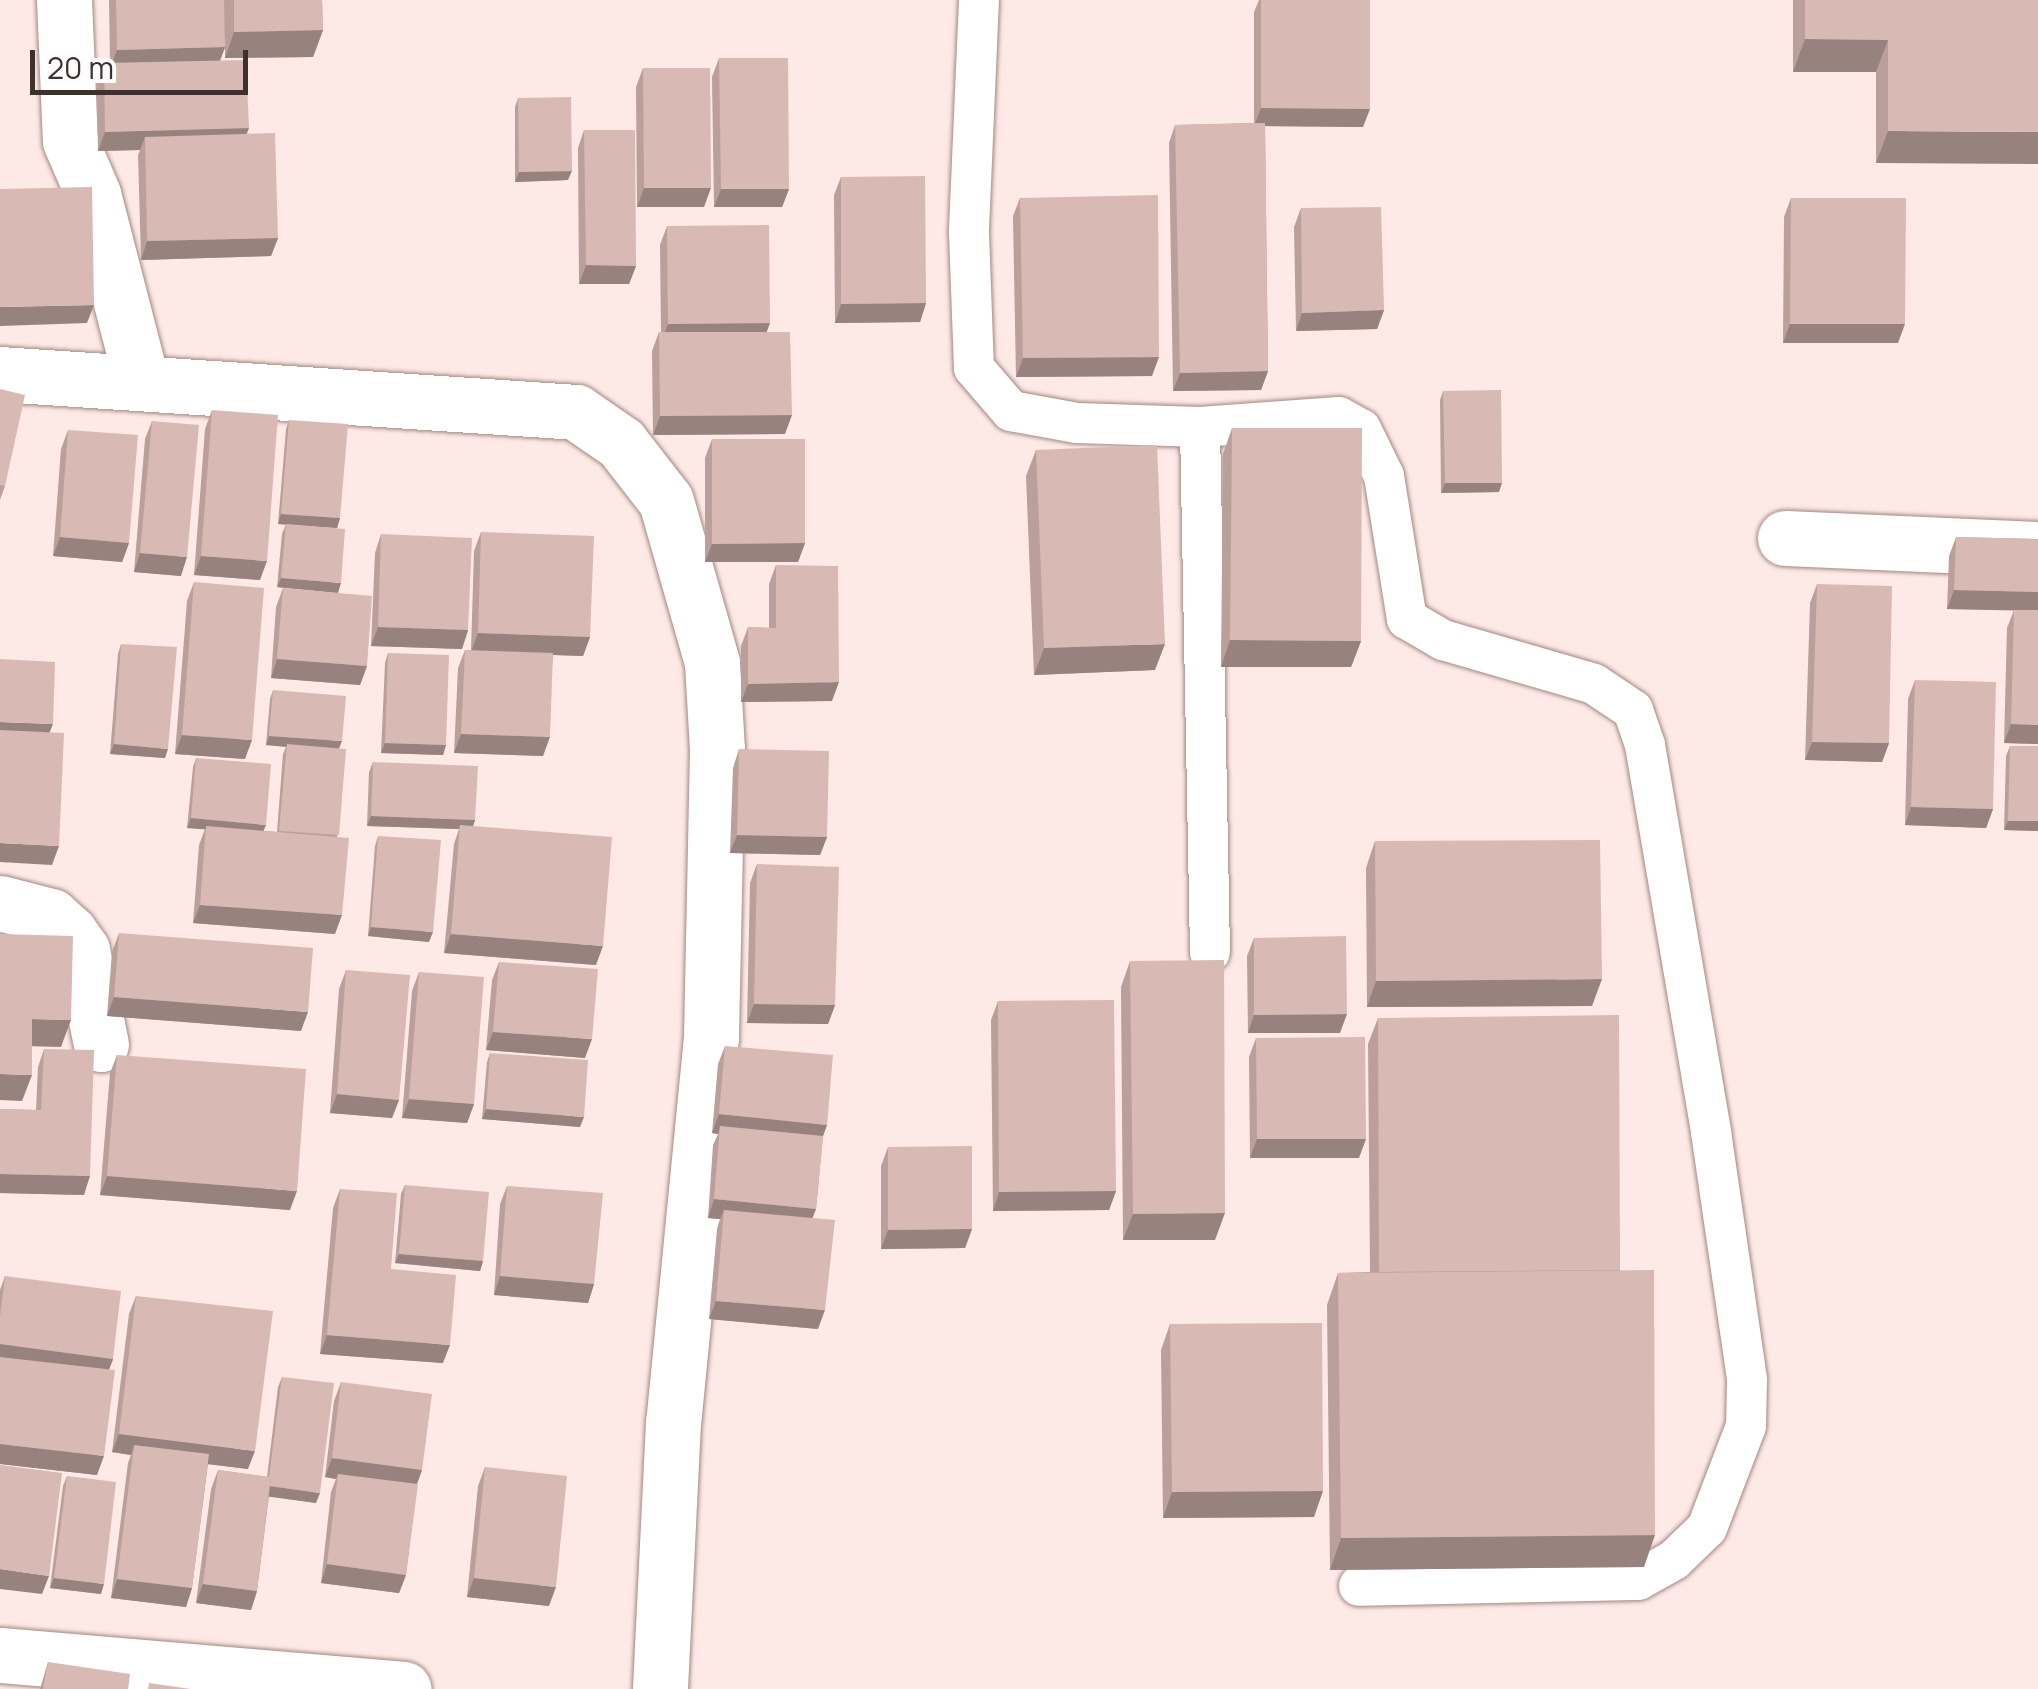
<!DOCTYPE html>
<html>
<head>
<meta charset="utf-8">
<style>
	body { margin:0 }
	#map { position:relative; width:2038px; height:1689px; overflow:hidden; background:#fdeae6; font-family:Manrope,sans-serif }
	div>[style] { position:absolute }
	.roads { filter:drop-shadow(0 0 2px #a48681) drop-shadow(0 0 2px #a48681) }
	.lane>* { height:40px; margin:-20px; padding:0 20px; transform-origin:20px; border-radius:20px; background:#fff }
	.street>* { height:55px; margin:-27.5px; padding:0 27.5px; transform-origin:27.5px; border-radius:27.5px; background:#fff }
	.wall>* { inset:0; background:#ba9f9b }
	.shaded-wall>* { inset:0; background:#97827e }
	.building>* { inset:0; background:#d8b9b4 }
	span { translate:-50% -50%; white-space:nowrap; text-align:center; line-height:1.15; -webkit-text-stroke:8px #fcfcfc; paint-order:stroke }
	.scale { position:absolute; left:30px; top:50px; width:218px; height:45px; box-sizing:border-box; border:5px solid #3d312f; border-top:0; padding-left:12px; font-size:30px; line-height:35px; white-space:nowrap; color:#3d312f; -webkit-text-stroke:8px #fcfcfc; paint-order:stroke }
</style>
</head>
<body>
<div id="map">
	<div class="roads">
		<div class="lane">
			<i style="left:979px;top:0;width:233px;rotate:92.5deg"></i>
			<i style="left:969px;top:233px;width:135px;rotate:87.9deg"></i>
			<i style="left:974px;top:368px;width:57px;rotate:49.3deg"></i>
			<i style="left:1011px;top:411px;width:67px;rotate:10.3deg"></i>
			<i style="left:1077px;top:423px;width:123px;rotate:1.9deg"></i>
			<i style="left:1200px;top:427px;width:525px;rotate:88.91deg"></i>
			<i style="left:1200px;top:427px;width:139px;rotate:-4.1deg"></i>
			<i style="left:1339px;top:417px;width:25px;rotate:29deg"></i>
			<i style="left:1361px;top:429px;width:52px;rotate:63.9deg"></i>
			<i style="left:1384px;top:476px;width:145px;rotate:80.9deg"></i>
			<i style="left:1407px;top:619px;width:42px;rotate:30.3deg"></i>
			<i style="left:1443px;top:640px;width:157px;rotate:16.2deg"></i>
			<i style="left:1594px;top:684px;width:47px;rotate:33.7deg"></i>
			<i style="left:1633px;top:710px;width:37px;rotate:71deg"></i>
			<i style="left:1645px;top:745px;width:393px;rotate:80.3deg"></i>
			<i style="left:1711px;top:1132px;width:251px;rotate:81.7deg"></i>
			<i style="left:1747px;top:1380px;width:46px;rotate:91.2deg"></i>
			<i style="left:1746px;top:1426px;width:109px;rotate:110.9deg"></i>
			<i style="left:1707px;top:1528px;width:46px;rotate:135.9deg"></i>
			<i style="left:1674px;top:1560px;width:41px;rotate:150.9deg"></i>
			<i style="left:1638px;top:1580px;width:279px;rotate:178.8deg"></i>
		</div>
		<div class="street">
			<i style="left:64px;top:0;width:141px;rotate:87.6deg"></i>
			<i style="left:70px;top:141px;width:58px;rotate:66.5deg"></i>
			<i style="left:93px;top:194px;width:195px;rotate:75.5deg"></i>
			<i style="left:0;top:374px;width:577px;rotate:3.77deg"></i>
			<i style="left:576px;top:412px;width:55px;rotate:34.6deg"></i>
			<i style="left:621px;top:443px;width:73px;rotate:52.2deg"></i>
			<i style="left:666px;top:501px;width:168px;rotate:74.1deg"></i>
			<i style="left:712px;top:663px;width:86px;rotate:86.7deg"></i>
			<i style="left:717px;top:749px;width:288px;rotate:91.2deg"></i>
			<i style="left:711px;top:1037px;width:387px;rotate:95.6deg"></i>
			<i style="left:673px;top:1422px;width:267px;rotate:92.8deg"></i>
			<i style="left:1785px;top:538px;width:253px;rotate:2.5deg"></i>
			<i style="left:0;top:903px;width:53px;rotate:14.3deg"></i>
			<i style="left:51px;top:916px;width:25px;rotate:42deg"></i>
			<i style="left:70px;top:933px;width:21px;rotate:55deg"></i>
			<i style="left:82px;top:950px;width:96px;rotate:78.6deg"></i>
			<i style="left:0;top:1655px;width:405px;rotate:4.8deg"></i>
		</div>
	</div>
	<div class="wall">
		<i style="clip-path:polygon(109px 0,322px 0,323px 30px,313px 57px,225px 58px,225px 48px,220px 60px,246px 134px,278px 238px,271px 256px,141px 260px,138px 155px,140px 150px,98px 151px,97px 81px,104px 63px,110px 62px)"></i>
		<i style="clip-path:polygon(1259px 0,1370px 0,1363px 127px,1265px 126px,1268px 371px,1261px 390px,1173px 391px,1169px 143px,1175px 125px,1254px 123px,1254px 12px)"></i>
		<i style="clip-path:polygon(1793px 0,2038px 0,1876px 163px,1876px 72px,1793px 72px)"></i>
		<i style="clip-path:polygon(719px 58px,789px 189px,782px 207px,714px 207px,712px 77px)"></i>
		<i style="clip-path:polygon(643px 68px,704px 207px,637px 207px,636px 87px)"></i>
		<i style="clip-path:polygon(518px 98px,568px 180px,515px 182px,515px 107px)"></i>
		<i style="clip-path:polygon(584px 130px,636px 266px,629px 284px,579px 284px,578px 148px)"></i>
		<i style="clip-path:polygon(841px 177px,926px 303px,920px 322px,835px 323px,834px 195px)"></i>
		<i style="clip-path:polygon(1020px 198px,1152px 376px,1016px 377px,1013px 216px)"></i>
		<i style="clip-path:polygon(1791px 198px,1898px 343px,1783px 343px,1784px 217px)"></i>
		<i style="clip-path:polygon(1301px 208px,1384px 310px,1377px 329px,1296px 331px,1294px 227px)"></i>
		<i style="clip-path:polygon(667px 226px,766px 332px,785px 434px,653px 435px,652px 351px,659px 332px,661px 332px,660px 245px)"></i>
		<i style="clip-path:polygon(0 389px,5px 486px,0 500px)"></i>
		<i style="clip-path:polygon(1443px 391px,1499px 492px,1441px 493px,1440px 400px)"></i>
		<i style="clip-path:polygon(212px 410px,260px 580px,194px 575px,205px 429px)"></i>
		<i style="clip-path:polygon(289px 420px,340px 518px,337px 528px,278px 524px,286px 429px)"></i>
		<i style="clip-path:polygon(152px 421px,181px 576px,134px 572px,145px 439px)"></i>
		<i style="clip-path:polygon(1232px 428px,1361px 641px,1351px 667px,1221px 667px,1223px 454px)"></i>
		<i style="clip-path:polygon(68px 430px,129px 543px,122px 562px,53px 556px,61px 449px)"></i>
		<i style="clip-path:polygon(712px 439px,805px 543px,798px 562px,705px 562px,705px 458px)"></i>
		<i style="clip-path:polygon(1036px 450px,1155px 670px,1034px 675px,1026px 476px)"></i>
		<i style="clip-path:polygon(286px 524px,338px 593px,277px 587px,282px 534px)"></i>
		<i style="clip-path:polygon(481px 532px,590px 637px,583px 656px,553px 655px,543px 756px,454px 753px,458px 668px,465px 650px,471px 650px,474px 551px)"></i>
		<i style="clip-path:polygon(381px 534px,468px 630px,462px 649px,371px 646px,375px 553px)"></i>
		<i style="clip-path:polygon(1956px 537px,2038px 539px,2038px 744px,2004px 743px,2007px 628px,2014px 610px,1947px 609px,1949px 556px)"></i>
		<i style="clip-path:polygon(776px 565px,832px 701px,741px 702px,741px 646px,748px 627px,769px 628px,769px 584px)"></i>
		<i style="clip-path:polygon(194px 582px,245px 759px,175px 754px,187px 601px)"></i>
		<i style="clip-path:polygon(1817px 584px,1889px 743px,1882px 762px,1805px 760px,1810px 603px)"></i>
		<i style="clip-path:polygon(283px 588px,367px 666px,360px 685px,271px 678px,276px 607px)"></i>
		<i style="clip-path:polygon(121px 644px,165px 758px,110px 754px,118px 654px)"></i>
		<i style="clip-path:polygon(388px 653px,446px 745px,443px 755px,381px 753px,385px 663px)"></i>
		<i style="clip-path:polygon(1915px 680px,1993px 809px,1986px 828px,1905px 825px,1908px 699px)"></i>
		<i style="clip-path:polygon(273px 690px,339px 749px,335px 934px,193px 923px,199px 845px,205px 829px,187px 828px,193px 767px,196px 758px,264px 831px,277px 832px,283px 754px,286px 747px,266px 745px,270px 699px)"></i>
		<i style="clip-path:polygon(2010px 746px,2038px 746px,2038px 831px,2004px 830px,2006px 756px)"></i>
		<i style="clip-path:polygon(739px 749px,827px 837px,820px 855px,730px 853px,733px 768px)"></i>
		<i style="clip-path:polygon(373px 762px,475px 820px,473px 826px,596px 965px,444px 953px,454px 844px,459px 829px,367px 826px,369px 772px)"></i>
		<i style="clip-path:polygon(378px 836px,429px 942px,368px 936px,375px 846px)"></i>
		<i style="clip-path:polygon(1375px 841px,1592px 1006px,1367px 1007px,1366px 868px)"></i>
		<i style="clip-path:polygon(757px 864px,835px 1005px,828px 1024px,747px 1023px,750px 883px)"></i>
		<i style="clip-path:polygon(119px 933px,301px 1031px,107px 1016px,112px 952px)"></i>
		<i style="clip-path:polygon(1254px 938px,1340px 1033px,1248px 1033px,1247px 956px)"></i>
		<i style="clip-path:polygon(1130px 961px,1215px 1240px,1123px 1240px,1121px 987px)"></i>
		<i style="clip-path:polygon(499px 962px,585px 1058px,486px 1050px,492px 980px)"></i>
		<i style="clip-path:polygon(346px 970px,399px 1100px,392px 1118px,330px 1113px,339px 989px)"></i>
		<i style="clip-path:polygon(419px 972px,474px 1104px,467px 1123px,402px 1118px,412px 991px)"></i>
		<i style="clip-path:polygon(998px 1001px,1116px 1191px,1109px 1210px,993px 1211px,991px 1020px)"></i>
		<i style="clip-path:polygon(1378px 1018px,1620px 1270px,1644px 1567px,1330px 1570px,1327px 1305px,1338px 1273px,1370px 1272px,1368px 1044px)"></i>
		<i style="clip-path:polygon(1256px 1038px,1359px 1158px,1250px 1158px,1249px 1057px)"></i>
		<i style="clip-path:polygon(725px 1046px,827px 1125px,823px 1136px,816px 1209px,812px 1218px,818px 1329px,709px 1319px,717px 1229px,720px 1219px,708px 1218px,713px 1145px,718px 1134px,712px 1133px,718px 1064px)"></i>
		<i style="clip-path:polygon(44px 1049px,84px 1195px,0 1193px,0 1109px,36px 1110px,38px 1067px)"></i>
		<i style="clip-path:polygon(490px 1053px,580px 1127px,482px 1119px,487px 1062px)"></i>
		<i style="clip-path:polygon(117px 1055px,290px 1210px,100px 1195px,110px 1073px)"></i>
		<i style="clip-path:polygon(888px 1147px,972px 1229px,965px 1248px,881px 1249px,881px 1166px)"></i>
		<i style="clip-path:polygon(405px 1185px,483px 1261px,480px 1271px,395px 1263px,401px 1194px)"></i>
		<i style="clip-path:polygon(507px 1186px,594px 1284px,588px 1303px,494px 1295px,500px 1204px)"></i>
		<i style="clip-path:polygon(340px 1189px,391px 1269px,443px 1363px,320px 1354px,333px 1208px)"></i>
		<i style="clip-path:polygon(5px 1276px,113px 1359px,109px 1370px,97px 1475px,0 1464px,0 1290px)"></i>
		<i style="clip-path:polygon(136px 1296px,248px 1469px,208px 1464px,192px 1588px,186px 1607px,111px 1598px,128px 1463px,131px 1455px,112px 1452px,129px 1314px)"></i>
		<i style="clip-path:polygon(1170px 1324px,1314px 1517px,1163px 1518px,1161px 1350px)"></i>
		<i style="clip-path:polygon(282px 1377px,316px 1503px,269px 1496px,257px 1591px,251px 1610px,196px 1603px,211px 1489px,218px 1470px,267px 1477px,278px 1387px)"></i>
		<i style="clip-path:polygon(341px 1382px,422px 1470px,417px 1484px,406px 1575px,399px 1593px,321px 1583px,331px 1492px,336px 1479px,325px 1477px,334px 1401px)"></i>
		<i style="clip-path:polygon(485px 1467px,549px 1606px,467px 1597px,478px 1486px)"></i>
		<i style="clip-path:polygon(67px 1476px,101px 1594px,50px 1588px,63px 1486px)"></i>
		<i style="clip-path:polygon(48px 1662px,128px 1689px,40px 1689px)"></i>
	</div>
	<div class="shaded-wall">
		<i style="clip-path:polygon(323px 30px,313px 57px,225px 58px,234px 32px)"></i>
		<i style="clip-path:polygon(1805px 39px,1888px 40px,1876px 72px,1793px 72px)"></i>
		<i style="clip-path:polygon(225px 47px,218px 66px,110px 68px,117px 50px)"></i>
		<i style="clip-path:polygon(1261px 108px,1370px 109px,1363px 127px,1254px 126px)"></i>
		<i style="clip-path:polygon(249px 128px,242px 147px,145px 137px,140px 150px,98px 151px,105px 132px)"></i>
		<i style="clip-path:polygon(1888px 131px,2038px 132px,2038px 164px,1876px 163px)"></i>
		<i style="clip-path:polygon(572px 171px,568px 180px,515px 182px,519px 172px)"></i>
		<i style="clip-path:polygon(644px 188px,711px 188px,704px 207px,637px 207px)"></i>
		<i style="clip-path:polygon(721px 189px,789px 189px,782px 207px,714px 207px)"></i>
		<i style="clip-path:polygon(278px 238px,271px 256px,141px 260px,147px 241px)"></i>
		<i style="clip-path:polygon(586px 265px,636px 266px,629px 284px,579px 284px)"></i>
		<i style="clip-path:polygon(926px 303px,920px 322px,835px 323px,841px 304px)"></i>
		<i style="clip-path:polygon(94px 305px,87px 323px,0 326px,0 307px)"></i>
		<i style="clip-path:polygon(1384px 310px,1377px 329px,1296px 331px,1302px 313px)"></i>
		<i style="clip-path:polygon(770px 323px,763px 342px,661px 343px,668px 324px)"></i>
		<i style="clip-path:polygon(1790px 324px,1905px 324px,1898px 343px,1783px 343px)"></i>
		<i style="clip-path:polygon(1159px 357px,1152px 376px,1016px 377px,1023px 358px)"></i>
		<i style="clip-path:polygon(1268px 371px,1261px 390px,1173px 391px,1180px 373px)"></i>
		<i style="clip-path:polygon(792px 415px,785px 434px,653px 435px,660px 416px)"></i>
		<i style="clip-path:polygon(1445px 483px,1502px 483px,1499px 492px,1441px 493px)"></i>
		<i style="clip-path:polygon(281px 514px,340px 518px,337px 528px,278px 524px)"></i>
		<i style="clip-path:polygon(60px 537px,129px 543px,122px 562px,53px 556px)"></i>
		<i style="clip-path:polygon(805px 543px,798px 562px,705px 562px,712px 544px)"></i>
		<i style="clip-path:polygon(140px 553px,187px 557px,181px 576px,134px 572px)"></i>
		<i style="clip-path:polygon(201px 556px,267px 561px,260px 580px,194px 575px)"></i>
		<i style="clip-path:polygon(281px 578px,341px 583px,338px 593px,277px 587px)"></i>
		<i style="clip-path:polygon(1954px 590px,2038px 592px,2038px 611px,1947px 609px)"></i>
		<i style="clip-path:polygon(378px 627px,468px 630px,462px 649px,371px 646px)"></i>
		<i style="clip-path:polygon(478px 633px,590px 637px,583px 656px,471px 652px)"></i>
		<i style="clip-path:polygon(1230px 640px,1361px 641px,1351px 667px,1221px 667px)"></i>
		<i style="clip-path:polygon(1165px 644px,1155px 670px,1034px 675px,1044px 648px)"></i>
		<i style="clip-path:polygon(277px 659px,367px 666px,360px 685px,271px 678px)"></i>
		<i style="clip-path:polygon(839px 682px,832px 701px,741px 702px,748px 684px)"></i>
		<i style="clip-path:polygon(0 722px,53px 724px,49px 734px,0 731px)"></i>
		<i style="clip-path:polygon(2011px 724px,2038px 725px,2038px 744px,2004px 743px)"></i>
		<i style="clip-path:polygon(461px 734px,550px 737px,543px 756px,454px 753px)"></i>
		<i style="clip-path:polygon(182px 735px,252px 740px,245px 759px,175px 754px)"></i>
		<i style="clip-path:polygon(269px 736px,342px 741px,338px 751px,266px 745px)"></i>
		<i style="clip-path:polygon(1812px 742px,1889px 743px,1882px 762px,1805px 760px)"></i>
		<i style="clip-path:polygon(385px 743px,446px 745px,443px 755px,381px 753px)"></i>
		<i style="clip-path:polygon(114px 744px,168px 749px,165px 758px,110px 754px)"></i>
		<i style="clip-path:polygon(1911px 807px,1993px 809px,1986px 828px,1905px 825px)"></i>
		<i style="clip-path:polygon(371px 816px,475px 820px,472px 829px,460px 825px,459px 829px,367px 826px)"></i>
		<i style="clip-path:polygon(191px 818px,266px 825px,262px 834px,187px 828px)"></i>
		<i style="clip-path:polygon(2008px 821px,2038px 821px,2038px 831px,2004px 830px)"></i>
		<i style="clip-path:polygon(737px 835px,827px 837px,820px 855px,730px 853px)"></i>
		<i style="clip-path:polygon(0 843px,59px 846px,52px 865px,0 862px)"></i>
		<i style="clip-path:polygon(200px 905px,342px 915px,335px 934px,193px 923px)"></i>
		<i style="clip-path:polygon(371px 927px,433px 932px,429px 942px,368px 936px)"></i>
		<i style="clip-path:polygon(451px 934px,603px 946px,596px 965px,444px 953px)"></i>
		<i style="clip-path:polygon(1602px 979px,1592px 1006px,1367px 1007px,1376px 981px)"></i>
		<i style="clip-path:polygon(114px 997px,308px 1012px,301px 1031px,107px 1016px)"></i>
		<i style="clip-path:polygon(754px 1004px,835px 1005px,828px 1024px,747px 1023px)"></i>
		<i style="clip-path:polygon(1347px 1014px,1340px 1033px,1248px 1033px,1254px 1015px)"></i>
		<i style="clip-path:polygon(32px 1019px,71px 1020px,61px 1047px,23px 1046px)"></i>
		<i style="clip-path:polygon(493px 1032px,592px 1039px,585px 1058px,486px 1050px)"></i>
		<i style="clip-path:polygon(0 1074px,32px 1075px,22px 1101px,0 1100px)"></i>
		<i style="clip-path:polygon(337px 1094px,399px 1100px,392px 1118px,330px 1113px)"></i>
		<i style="clip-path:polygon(409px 1099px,474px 1104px,467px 1123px,402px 1118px)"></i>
		<i style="clip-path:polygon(486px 1109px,584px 1117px,580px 1127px,482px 1119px)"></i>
		<i style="clip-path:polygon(719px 1114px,827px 1125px,820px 1144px,720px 1126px,718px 1134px,712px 1133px)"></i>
		<i style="clip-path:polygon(1257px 1139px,1366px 1139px,1359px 1158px,1250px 1158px)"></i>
		<i style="clip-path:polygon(0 1174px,90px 1176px,84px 1195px,0 1193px)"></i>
		<i style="clip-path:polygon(107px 1176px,297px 1191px,290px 1210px,100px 1195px)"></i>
		<i style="clip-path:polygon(1116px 1191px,1109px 1210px,993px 1211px,999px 1192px)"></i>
		<i style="clip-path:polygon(714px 1199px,816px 1209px,809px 1227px,724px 1210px,720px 1219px,708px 1218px)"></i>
		<i style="clip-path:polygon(1225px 1213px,1215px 1240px,1123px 1240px,1133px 1214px)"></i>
		<i style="clip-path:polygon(972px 1229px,965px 1248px,881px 1249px,888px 1230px)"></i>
		<i style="clip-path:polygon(399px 1254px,483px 1261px,480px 1271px,395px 1263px)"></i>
		<i style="clip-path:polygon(500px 1276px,594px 1284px,588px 1303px,494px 1295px)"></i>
		<i style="clip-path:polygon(716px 1301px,825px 1310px,818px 1329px,709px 1319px)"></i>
		<i style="clip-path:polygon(327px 1335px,450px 1345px,443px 1363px,320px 1354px)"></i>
		<i style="clip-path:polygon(0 1344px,113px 1359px,106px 1377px,0 1364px)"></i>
		<i style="clip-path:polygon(119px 1434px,255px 1451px,248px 1469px,133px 1455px,134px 1445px,131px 1455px,112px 1452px)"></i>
		<i style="clip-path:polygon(0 1444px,104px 1456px,97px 1475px,0 1464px)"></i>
		<i style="clip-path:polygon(332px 1458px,422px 1470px,415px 1489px,338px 1474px,336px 1479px,325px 1477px)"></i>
		<i style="clip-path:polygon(268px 1486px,320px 1493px,316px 1503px,264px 1496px)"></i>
		<i style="clip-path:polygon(1323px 1491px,1314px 1517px,1163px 1518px,1172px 1492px)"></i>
		<i style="clip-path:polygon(1655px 1535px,1644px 1567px,1330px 1570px,1341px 1538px)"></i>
		<i style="clip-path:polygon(327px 1564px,406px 1575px,399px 1593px,321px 1583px)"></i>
		<i style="clip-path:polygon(0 1569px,49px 1576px,42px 1594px,0 1589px)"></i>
		<i style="clip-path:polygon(54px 1578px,104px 1584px,101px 1594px,50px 1588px)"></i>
		<i style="clip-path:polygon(474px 1578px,556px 1587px,549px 1606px,467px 1597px)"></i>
		<i style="clip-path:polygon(117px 1579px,192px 1588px,186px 1607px,111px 1598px)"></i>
		<i style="clip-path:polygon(203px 1584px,257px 1591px,251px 1610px,196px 1603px)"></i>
	</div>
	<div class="building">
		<i style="clip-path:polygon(116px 0,224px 0,225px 47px,117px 50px)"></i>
		<i style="clip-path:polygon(234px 0,322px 0,323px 30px,234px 32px)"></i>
		<i style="clip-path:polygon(1261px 0,1370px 0,1370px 109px,1261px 108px)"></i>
		<i style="clip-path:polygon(1805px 0,2038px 0,2038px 132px,1888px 131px,1888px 40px,1805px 39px)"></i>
		<i style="clip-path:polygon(719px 58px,788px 58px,789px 189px,721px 189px)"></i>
		<i style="clip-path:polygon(246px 60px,249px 128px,105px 132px,104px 63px)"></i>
		<i style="clip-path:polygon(643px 68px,710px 68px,711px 188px,644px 188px)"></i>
		<i style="clip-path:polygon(571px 97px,572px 171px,519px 172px,518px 98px)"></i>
		<i style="clip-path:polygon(1265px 123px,1268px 371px,1180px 373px,1175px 125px)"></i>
		<i style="clip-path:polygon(584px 130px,635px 130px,636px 266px,586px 265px)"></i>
		<i style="clip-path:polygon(275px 133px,278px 238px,147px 241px,145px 137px)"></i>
		<i style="clip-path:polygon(925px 176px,926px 303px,841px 304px,841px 177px)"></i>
		<i style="clip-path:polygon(92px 187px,94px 305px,0 307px,0 189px)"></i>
		<i style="clip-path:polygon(1158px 195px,1159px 357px,1023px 358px,1020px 198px)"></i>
		<i style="clip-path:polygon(1791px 198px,1906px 198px,1905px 324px,1790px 324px)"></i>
		<i style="clip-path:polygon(1381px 207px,1384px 310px,1302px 313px,1301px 208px)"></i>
		<i style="clip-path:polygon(769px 225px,770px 323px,668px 324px,667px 226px)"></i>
		<i style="clip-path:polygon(659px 332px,790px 332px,792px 415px,660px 416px)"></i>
		<i style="clip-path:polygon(0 389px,25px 395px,5px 486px,0 485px)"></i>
		<i style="clip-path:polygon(1501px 390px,1502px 483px,1445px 483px,1443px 391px)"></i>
		<i style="clip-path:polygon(212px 410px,278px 415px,267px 561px,201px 556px)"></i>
		<i style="clip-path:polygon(289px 420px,348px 424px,340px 518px,281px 514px)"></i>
		<i style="clip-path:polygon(152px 421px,199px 425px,187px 557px,140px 553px)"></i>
		<i style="clip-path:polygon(1232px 428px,1362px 428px,1361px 641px,1230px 640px)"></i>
		<i style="clip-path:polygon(68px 430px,138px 435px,129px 543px,60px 537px)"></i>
		<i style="clip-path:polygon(712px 439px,805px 439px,805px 543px,712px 544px)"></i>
		<i style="clip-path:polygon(1157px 445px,1165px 644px,1044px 648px,1036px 450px)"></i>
		<i style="clip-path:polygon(286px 524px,345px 529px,341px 583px,281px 578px)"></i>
		<i style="clip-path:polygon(481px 532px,594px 536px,590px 637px,478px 633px)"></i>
		<i style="clip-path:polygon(381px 534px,472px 538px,468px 630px,378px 627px)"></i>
		<i style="clip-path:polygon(1956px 537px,2038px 539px,2038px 592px,1954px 590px)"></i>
		<i style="clip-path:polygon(776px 565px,838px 566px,839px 682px,748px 684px,748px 627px,776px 628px)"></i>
		<i style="clip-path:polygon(194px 582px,264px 588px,252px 740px,182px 735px)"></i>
		<i style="clip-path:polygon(1817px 584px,1892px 586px,1889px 743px,1812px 742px)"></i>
		<i style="clip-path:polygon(283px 588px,372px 596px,367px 666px,277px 659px)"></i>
		<i style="clip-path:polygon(2014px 610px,2038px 610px,2038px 725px,2011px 724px)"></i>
		<i style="clip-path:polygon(121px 644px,177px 647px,168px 749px,114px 744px)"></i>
		<i style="clip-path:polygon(465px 650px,553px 653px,550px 737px,461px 734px)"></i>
		<i style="clip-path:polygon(388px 653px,449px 655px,446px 745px,385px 743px)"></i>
		<i style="clip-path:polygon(0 659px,55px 662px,53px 724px,0 722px)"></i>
		<i style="clip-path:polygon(1915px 680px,1996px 682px,1993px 809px,1911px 807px)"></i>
		<i style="clip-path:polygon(273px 690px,346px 696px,342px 741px,269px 736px)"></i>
		<i style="clip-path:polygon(0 730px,64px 733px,59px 846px,0 843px)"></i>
		<i style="clip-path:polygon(287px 744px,346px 749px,339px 835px,279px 831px)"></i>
		<i style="clip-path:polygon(2010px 746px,2038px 746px,2038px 821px,2008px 821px)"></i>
		<i style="clip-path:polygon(739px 749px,829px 751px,827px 837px,737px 835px)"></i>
		<i style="clip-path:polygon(196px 758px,271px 764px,266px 825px,191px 818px)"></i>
		<i style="clip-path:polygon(373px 762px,478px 766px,475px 820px,371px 816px)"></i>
		<i style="clip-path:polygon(460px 825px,612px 837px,603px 946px,451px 934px)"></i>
		<i style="clip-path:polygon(206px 826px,349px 838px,342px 915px,200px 905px)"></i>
		<i style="clip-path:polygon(378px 836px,441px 840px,433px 932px,371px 927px)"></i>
		<i style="clip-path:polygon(1600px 840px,1602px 979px,1376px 981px,1375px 841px)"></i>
		<i style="clip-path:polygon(757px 864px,839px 867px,835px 1005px,754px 1004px)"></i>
		<i style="clip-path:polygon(119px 933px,313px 948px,308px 1012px,114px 997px)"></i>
		<i style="clip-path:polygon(0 934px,73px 936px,71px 1020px,32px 1019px,32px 1075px,0 1074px)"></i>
		<i style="clip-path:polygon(1346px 936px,1347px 1014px,1254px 1015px,1254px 938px)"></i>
		<i style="clip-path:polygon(1224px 960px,1225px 1213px,1133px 1214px,1130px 961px)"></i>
		<i style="clip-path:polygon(499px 962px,598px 969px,592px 1039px,493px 1032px)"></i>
		<i style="clip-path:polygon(346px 970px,410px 975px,399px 1100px,337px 1094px)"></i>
		<i style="clip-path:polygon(419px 972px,484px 977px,474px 1104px,409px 1099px)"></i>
		<i style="clip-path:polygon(1114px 1000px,1116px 1191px,999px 1192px,998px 1001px)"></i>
		<i style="clip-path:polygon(1619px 1015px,1620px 1270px,1379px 1272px,1378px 1018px)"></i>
		<i style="clip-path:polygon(1365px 1037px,1366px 1139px,1257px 1139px,1256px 1038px)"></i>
		<i style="clip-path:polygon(725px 1046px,833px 1055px,827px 1125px,719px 1114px)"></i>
		<i style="clip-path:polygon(44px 1049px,94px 1050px,90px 1176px,0 1174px,0 1109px,41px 1110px)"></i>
		<i style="clip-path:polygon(490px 1053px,588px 1060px,584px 1117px,486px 1109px)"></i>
		<i style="clip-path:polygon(117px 1055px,306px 1069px,297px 1191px,107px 1176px)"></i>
		<i style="clip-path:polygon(720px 1126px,823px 1136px,816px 1209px,714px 1199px)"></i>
		<i style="clip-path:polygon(972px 1146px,972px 1229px,888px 1230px,888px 1147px)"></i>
		<i style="clip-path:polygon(405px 1185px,489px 1192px,483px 1261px,399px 1254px)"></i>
		<i style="clip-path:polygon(507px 1186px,603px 1193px,594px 1284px,500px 1276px)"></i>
		<i style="clip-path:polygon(340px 1189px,397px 1193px,391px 1269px,456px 1275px,450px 1345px,327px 1335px)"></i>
		<i style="clip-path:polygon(724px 1210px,835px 1220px,825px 1310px,716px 1301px)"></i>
		<i style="clip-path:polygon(1654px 1270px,1655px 1535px,1341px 1538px,1338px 1273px)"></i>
		<i style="clip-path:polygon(5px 1276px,121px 1291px,113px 1359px,0 1344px,0 1317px)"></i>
		<i style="clip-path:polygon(136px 1296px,273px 1311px,255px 1451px,119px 1434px)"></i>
		<i style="clip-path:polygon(1322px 1323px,1323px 1491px,1172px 1492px,1170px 1324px)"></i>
		<i style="clip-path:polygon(0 1357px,115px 1370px,104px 1456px,0 1444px)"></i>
		<i style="clip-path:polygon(282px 1377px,334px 1383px,320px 1493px,270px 1486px,271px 1477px,269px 1477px)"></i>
		<i style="clip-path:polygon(341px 1382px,432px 1394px,422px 1470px,332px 1458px)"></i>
		<i style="clip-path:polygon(134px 1445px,209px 1454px,192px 1588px,117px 1579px)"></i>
		<i style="clip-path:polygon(0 1465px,62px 1473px,49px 1576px,0 1569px)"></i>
		<i style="clip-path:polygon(485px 1467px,567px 1476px,556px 1587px,474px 1578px)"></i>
		<i style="clip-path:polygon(218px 1470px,271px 1477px,257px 1591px,203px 1584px)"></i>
		<i style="clip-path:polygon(338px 1474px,418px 1484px,406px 1575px,327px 1564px)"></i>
		<i style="clip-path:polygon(67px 1476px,116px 1482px,104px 1584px,54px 1578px)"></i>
		<i style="clip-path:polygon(48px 1662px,130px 1674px,128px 1689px,43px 1689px)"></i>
		<i style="clip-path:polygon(149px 1683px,191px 1689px,148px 1689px)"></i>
	</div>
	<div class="scale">20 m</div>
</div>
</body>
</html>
